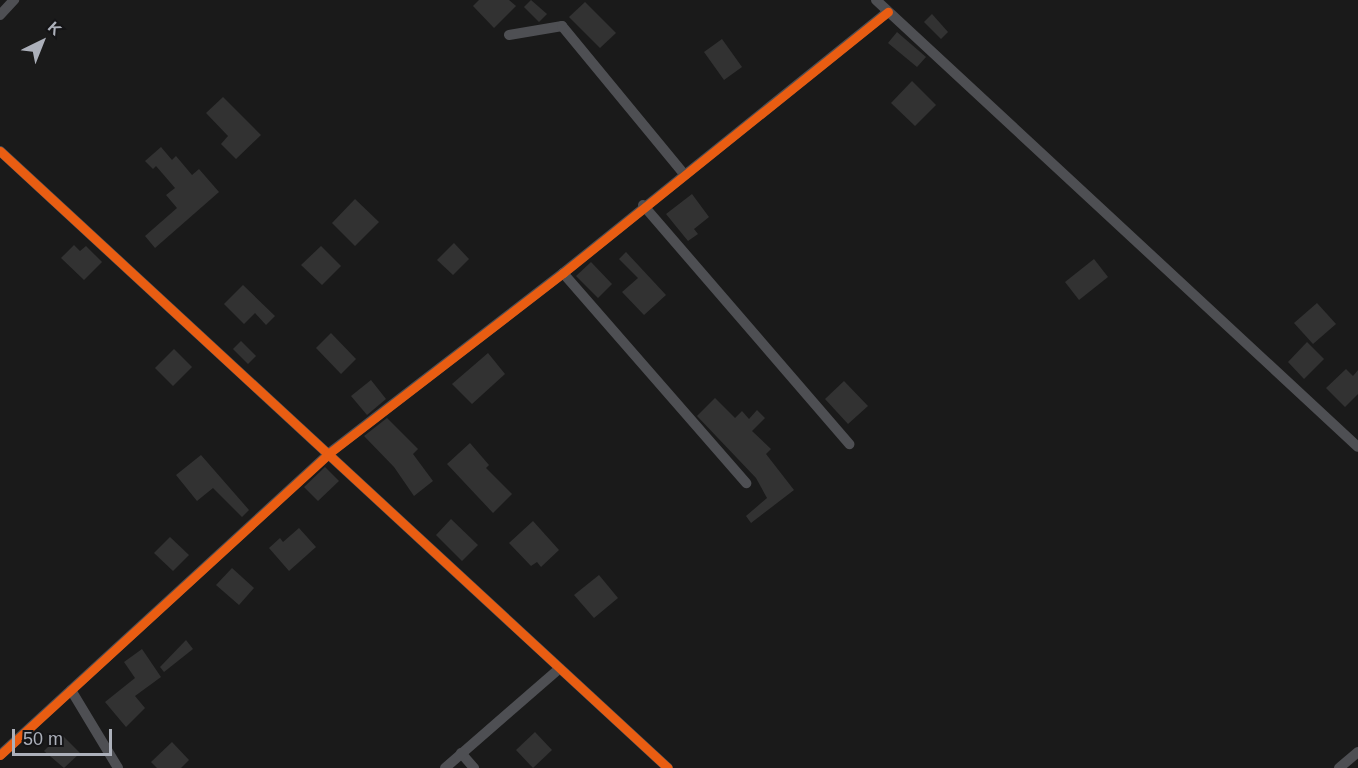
<!DOCTYPE html>
<html>
<head>
<meta charset="utf-8">
<style>
	body { margin:0 }
	#map { position:relative; width:1358px; height:768px; overflow:hidden; background:#1a1a1a; font-family:Helvetica,sans-serif }
	div>[style] { position:absolute }
	.building>* { inset:0; background:#323232 }
	.minor>* { height:10px; margin:-5px; padding:0 5px; transform-origin:5px; border-radius:5px; background:#4e4f53 }
	.cycleway>* { height:9px; margin:-4.5px; padding:0 4.5px; transform-origin:4.5px; border-radius:4.5px; background:#e95d12 }
	span { translate:-50% -50%; white-space:nowrap; text-align:center; line-height:1.15; -webkit-text-stroke:5px #141416; paint-order:stroke }
	.north { position:absolute; left:12px; top:12px; width:60px; height:60px; -webkit-text-stroke:4px #141416; paint-order:stroke; rotate:43deg; font-size:16px; font-weight:700; line-height:24px; text-align:center; color:#acb0ba }
	.north::after { content:''; display:block; margin:auto; width:21px; height:27px; background:#acb0ba; clip-path:polygon(50% 0,100% 100%,50% 72%,0 100%) }
	.scale { position:absolute; left:12px; top:729px; width:100px; height:27px; box-sizing:border-box; border:3px solid #acb0ba; border-top:0; padding-left:8px; font-size:18px; line-height:21px; white-space:nowrap; color:#acb0ba; -webkit-text-stroke:4px #141416; paint-order:stroke }
</style>
</head>
<body>
<div id="map">
	<div class="building">
		<i style="clip-path:polygon(479px 0,509px 0,516px 6px,494px 28px,473px 6px)"></i>
		<i style="clip-path:polygon(531px 0,547px 14px,539px 22px,524px 7px)"></i>
		<i style="clip-path:polygon(585px 2px,616px 33px,600px 48px,569px 17px)"></i>
		<i style="clip-path:polygon(932px 14px,948px 32px,941px 39px,924px 22px)"></i>
		<i style="clip-path:polygon(897px 32px,926px 57px,917px 67px,888px 43px)"></i>
		<i style="clip-path:polygon(722px 39px,742px 67px,724px 80px,704px 52px)"></i>
		<i style="clip-path:polygon(912px 81px,936px 105px,915px 126px,891px 103px)"></i>
		<i style="clip-path:polygon(223px 97px,261px 135px,236px 159px,221px 144px,228px 136px,206px 113px)"></i>
		<i style="clip-path:polygon(161px 147px,172px 160px,176px 156px,192px 175px,199px 169px,219px 192px,155px 248px,145px 236px,177px 208px,166px 195px,175px 188px,156px 166px,153px 169px,145px 161px)"></i>
		<i style="clip-path:polygon(692px 194px,709px 217px,694px 229px,698px 234px,688px 241px,666px 214px)"></i>
		<i style="clip-path:polygon(355px 199px,379px 222px,355px 246px,332px 223px)"></i>
		<i style="clip-path:polygon(454px 243px,469px 259px,453px 275px,437px 260px)"></i>
		<i style="clip-path:polygon(74px 245px,80px 251px,86px 246px,102px 262px,84px 280px,61px 258px)"></i>
		<i style="clip-path:polygon(321px 246px,341px 266px,322px 285px,301px 265px)"></i>
		<i style="clip-path:polygon(626px 252px,666px 295px,644px 315px,622px 292px,638px 278px,619px 259px)"></i>
		<i style="clip-path:polygon(1094px 259px,1108px 277px,1079px 300px,1065px 282px)"></i>
		<i style="clip-path:polygon(591px 262px,612px 284px,598px 298px,576px 276px)"></i>
		<i style="clip-path:polygon(243px 285px,275px 316px,266px 325px,255px 313px,244px 324px,224px 304px)"></i>
		<i style="clip-path:polygon(1317px 303px,1336px 324px,1313px 344px,1294px 323px)"></i>
		<i style="clip-path:polygon(331px 333px,356px 359px,341px 374px,316px 348px)"></i>
		<i style="clip-path:polygon(241px 341px,256px 356px,248px 364px,233px 349px)"></i>
		<i style="clip-path:polygon(1307px 342px,1324px 359px,1304px 379px,1288px 362px)"></i>
		<i style="clip-path:polygon(174px 349px,192px 367px,173px 386px,155px 368px)"></i>
		<i style="clip-path:polygon(488px 353px,505px 374px,472px 404px,452px 384px)"></i>
		<i style="clip-path:polygon(1346px 369px,1353px 376px,1358px 370px,1358px 394px,1345px 407px,1326px 388px)"></i>
		<i style="clip-path:polygon(371px 380px,386px 399px,367px 415px,351px 396px)"></i>
		<i style="clip-path:polygon(844px 381px,868px 406px,848px 424px,825px 399px)"></i>
		<i style="clip-path:polygon(715px 398px,735px 418px,742px 411px,749px 419px,757px 410px,765px 418px,752px 431px,771px 449px,766px 454px,794px 490px,751px 523px,746px 516px,767px 498px,756px 478px,697px 416px)"></i>
		<i style="clip-path:polygon(387px 418px,418px 449px,413px 454px,433px 481px,414px 496px,394px 467px,364px 436px)"></i>
		<i style="clip-path:polygon(470px 443px,489px 465px,486px 468px,512px 494px,493px 513px,447px 464px)"></i>
		<i style="clip-path:polygon(201px 455px,249px 510px,242px 517px,213px 488px,197px 501px,176px 475px)"></i>
		<i style="clip-path:polygon(325px 467px,339px 481px,318px 501px,304px 487px)"></i>
		<i style="clip-path:polygon(451px 519px,478px 545px,462px 561px,436px 535px)"></i>
		<i style="clip-path:polygon(533px 521px,559px 550px,541px 567px,537px 562px,531px 566px,509px 543px)"></i>
		<i style="clip-path:polygon(299px 528px,316px 547px,289px 571px,269px 548px,280px 538px,283px 542px)"></i>
		<i style="clip-path:polygon(170px 537px,189px 555px,173px 571px,154px 553px)"></i>
		<i style="clip-path:polygon(232px 568px,254px 588px,239px 605px,216px 585px)"></i>
		<i style="clip-path:polygon(599px 575px,618px 598px,594px 618px,574px 595px)"></i>
		<i style="clip-path:polygon(186px 640px,193px 649px,164px 672px,160px 667px)"></i>
		<i style="clip-path:polygon(142px 649px,161px 677px,135px 696px,145px 708px,126px 727px,105px 702px,135px 678px,124px 662px)"></i>
		<i style="clip-path:polygon(535px 732px,552px 750px,533px 768px,516px 750px)"></i>
		<i style="clip-path:polygon(61px 734px,80px 753px,64px 768px,44px 751px)"></i>
		<i style="clip-path:polygon(172px 742px,189px 760px,181px 768px,157px 768px,151px 762px)"></i>
	</div>
	<div class="minor">
		<i style="left:876px;top:0;width:657px;rotate:42.84deg"></i>
		<i style="left:0;top:15px;width:21px;rotate:-47deg"></i>
		<i style="left:509px;top:35px;width:54px;rotate:-9.6deg"></i>
		<i style="left:562px;top:26px;width:190px;rotate:50.5deg"></i>
		<i style="left:0;top:151px;width:909px;rotate:42.73deg"></i>
		<i style="left:643px;top:205px;width:316px;rotate:49.2deg"></i>
		<i style="left:563px;top:273px;width:279px;rotate:48.9deg"></i>
		<i style="left:71px;top:690px;width:91px;rotate:58.9deg"></i>
		<i style="left:461px;top:753px;width:20px;rotate:49deg"></i>
		<i style="left:0;top:755px;width:445px;rotate:-42.5deg"></i>
		<i style="left:328px;top:454px;width:297px;rotate:-37.6deg"></i>
		<i style="left:563px;top:273px;width:417px;rotate:-38.8deg"></i>
		<i style="left:445px;top:768px;width:152px;rotate:-41deg"></i>
		<i style="left:1339px;top:768px;width:25px;rotate:-40deg"></i>
	</div>
	<div class="cycleway">
		<i style="left:0;top:151px;width:909px;rotate:42.73deg"></i>
		<i style="left:0;top:755px;width:445px;rotate:-42.5deg"></i>
		<i style="left:328px;top:454px;width:297px;rotate:-37.6deg"></i>
		<i style="left:563px;top:273px;width:417px;rotate:-38.8deg"></i>
	</div>
	<div class="north">K</div>
	<div class="scale">50 m</div>
</div>
</body>
</html>
